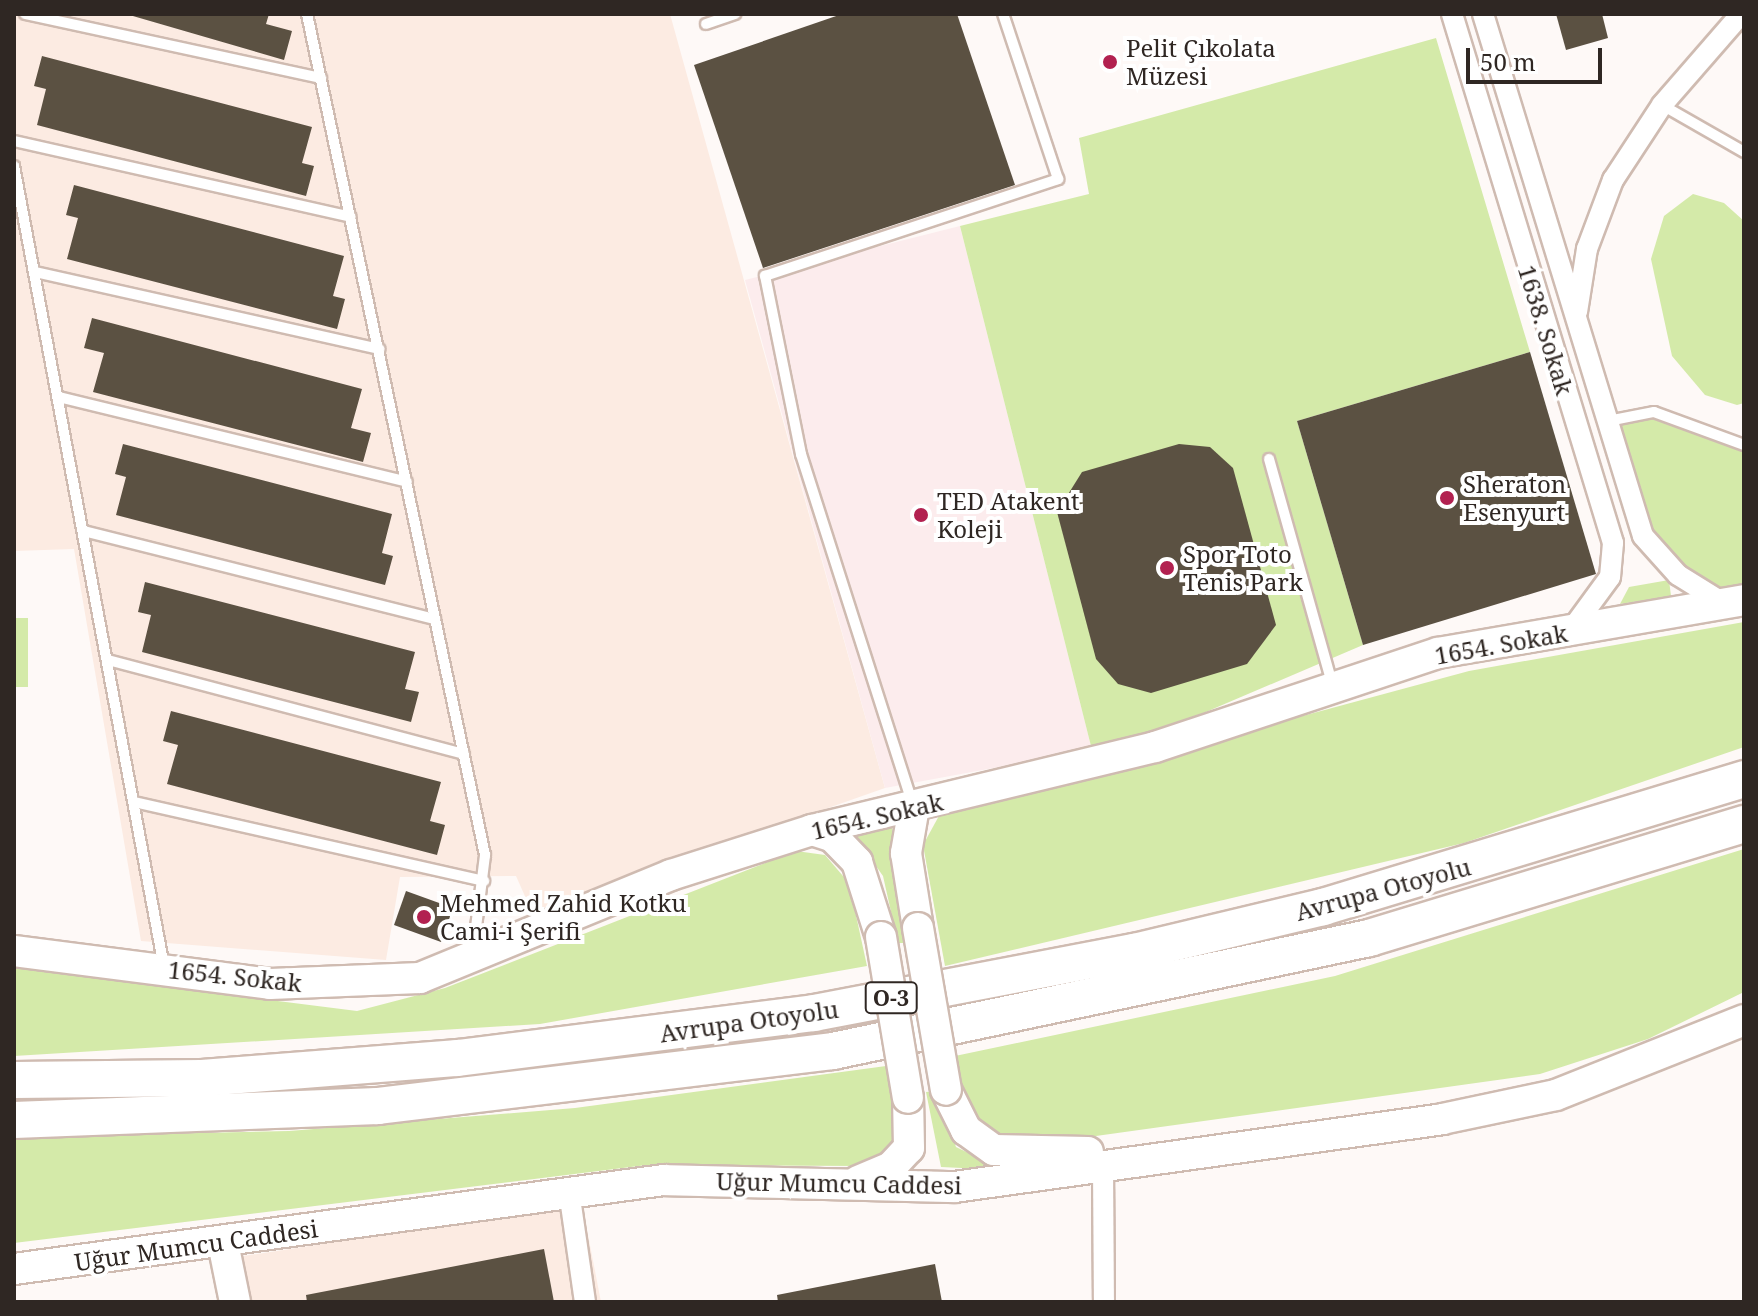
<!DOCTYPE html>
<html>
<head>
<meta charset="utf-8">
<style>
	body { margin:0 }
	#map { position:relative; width:1758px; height:1316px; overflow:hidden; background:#fef9f7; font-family:"Noto Serif",serif }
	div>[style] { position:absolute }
	.built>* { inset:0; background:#fcebe2 }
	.education>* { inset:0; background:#fceced }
	.green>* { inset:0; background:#d4eaa9 }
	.building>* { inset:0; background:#5b5142 }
	.roads { filter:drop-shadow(2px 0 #cfbbb1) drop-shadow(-2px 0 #cfbbb1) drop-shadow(0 2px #cfbbb1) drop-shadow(0 -2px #cfbbb1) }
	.service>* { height:10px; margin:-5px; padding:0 5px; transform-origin:5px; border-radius:5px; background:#fff }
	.minor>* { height:20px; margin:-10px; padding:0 10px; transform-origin:10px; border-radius:10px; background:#fff }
	.primary>* { height:30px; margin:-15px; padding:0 15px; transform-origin:15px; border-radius:15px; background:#fff }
	.motorway>* { height:36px; margin:-18px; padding:0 18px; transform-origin:18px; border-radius:18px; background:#fff }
	.bridges { filter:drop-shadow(2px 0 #cfbbb1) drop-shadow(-2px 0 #cfbbb1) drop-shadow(0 2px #cfbbb1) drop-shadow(0 -2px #cfbbb1) }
	.primary-bridge>* { height:30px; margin:-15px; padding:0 15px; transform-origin:15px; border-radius:15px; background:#fff }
	.dots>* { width:22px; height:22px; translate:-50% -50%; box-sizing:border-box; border:4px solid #fff; border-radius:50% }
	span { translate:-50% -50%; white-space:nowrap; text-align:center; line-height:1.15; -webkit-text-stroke:8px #fff; paint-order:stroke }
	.shield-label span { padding:2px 6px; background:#fff; border:2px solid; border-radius:6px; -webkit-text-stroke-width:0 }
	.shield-label { font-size:22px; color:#2f2723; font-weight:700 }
	.poi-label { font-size:24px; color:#2f2723 }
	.left { translate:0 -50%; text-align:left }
	.street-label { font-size:24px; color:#2f2723 }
	.frame { position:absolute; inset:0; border:16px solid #2f2723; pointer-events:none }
	.scale { position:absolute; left:1466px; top:48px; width:136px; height:36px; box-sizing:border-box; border:4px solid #2f2723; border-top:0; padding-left:10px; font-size:24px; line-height:28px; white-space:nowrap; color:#2f2723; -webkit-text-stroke:6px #fff; paint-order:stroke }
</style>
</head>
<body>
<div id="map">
	<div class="built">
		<div style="clip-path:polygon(14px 14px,670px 14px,885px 788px,532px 912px,516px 876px,400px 877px,386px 960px,141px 941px,74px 549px,14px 551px)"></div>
		<div style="clip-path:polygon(582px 1204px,601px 1302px,245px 1302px,237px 1257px)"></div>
	</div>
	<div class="education">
		<div style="clip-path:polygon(960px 226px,1092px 750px,885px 788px,745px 280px)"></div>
	</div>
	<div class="green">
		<div style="clip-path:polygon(1436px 38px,1530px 352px,1297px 421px,1363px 645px,1166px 729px,1092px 750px,960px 226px,1089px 194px,1079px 138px)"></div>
		<div style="clip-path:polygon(1693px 194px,1724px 203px,1744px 221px,1744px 403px,1737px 405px,1705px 395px,1672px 356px,1651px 259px,1664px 216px)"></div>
		<div style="clip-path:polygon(1645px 412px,1744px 445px,1744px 584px,1704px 593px,1656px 555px,1608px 421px)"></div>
		<div style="clip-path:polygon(1669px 580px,1671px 596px,1620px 604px,1629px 587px)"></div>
		<div style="clip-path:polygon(14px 618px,28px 618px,28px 687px,14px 687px)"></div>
		<div style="clip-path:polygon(1744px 622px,1744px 747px,1464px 843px,945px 966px,923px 845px,940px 814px,1469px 671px)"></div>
		<div style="clip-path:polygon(892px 823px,895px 861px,910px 943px,898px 943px,883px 876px,852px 832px)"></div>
		<div style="clip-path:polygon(1744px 849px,1744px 992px,1648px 1039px,1540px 1074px,1060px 1141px,1009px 1141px,978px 1129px,961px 1100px,955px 1056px,1335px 976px)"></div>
		<div style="clip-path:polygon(796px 851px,825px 855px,849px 883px,867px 966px,540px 1024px,14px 1056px,14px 968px,357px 1011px,445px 988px)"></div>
		<div style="clip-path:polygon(886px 1066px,902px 1117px,896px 1150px,858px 1166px,647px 1165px,14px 1243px,14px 1137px,289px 1131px,575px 1108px)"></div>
		<div style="clip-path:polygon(936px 1091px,956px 1147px,1004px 1170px,941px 1167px,926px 1092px)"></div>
	</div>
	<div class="building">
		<div style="clip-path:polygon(126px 14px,269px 14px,266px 24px,292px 31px,284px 60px)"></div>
		<div style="clip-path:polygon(842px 14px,957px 14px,1015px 185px,763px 268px,694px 65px)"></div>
		<div style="clip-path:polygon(1556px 14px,1602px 14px,1608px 38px,1566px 50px)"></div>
		<div style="clip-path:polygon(42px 56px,312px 127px,302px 163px,314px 166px,306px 196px,37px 125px,46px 89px,34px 86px)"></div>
		<div style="clip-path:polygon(74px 185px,344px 256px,333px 296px,345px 299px,337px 329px,67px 259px,78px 218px,66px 215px)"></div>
		<div style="clip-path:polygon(92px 318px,362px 389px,351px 428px,371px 433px,363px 462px,93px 392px,104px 353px,84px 348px)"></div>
		<div style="clip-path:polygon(1530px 352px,1596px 574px,1363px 645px,1297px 421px)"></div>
		<div style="clip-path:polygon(123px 444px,392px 514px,382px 553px,393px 556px,385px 585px,116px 515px,126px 477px,115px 474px)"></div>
		<div style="clip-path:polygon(1179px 444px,1210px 447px,1233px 468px,1276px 625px,1247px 664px,1151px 693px,1118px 684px,1096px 659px,1057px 512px,1082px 472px)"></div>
		<div style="clip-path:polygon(145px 582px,415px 652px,405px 689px,419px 692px,411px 722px,142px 652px,151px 615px,138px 612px)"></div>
		<div style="clip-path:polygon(171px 711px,441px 782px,430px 821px,445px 825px,437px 855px,167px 784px,178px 745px,163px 741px)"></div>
		<div style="clip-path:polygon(406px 891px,453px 908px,441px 942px,394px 925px)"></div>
		<div style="clip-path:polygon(544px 1249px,554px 1302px,307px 1302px,306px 1295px)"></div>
		<div style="clip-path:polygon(935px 1264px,942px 1302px,778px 1302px,777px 1295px)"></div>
	</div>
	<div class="roads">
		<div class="service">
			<div style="left:25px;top:14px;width:303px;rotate:12.2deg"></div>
			<div style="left:307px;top:14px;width:860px;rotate:78.05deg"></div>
			<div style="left:485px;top:855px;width:97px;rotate:97.1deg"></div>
			<div style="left:706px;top:24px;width:31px;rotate:-19deg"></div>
			<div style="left:1662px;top:105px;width:95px;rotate:29.8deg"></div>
			<div style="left:14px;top:141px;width:345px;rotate:12.7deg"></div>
			<div style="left:14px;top:166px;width:815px;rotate:79.39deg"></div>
			<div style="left:35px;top:272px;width:353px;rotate:12.6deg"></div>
			<div style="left:59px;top:397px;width:358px;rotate:13.7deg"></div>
			<div style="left:1608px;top:421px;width:47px;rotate:-11.1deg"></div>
			<div style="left:1654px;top:412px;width:96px;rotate:20.1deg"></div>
			<div style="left:1269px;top:459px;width:233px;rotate:74.3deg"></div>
			<div style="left:84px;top:531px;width:362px;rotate:14.1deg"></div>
			<div style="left:108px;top:660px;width:368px;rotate:14.8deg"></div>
			<div style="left:134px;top:802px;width:359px;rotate:12.7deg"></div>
			<div style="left:912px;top:802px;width:365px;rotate:-107.7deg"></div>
			<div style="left:801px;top:454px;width:182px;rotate:-101.4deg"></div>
			<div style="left:765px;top:276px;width:309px;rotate:-18.3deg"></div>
			<div style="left:1058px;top:179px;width:174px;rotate:-108.4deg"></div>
		</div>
		<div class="minor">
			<div style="left:1452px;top:14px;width:553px;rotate:73.07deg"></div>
			<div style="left:1613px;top:543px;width:34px;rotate:95deg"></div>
			<div style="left:1610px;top:577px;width:64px;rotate:126.2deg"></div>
			<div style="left:1483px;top:14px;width:546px;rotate:72.96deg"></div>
			<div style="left:1643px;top:536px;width:52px;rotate:48.1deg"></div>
			<div style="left:1678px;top:575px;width:55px;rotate:31.7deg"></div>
			<div style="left:1577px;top:312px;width:64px;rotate:-81deg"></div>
			<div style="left:1587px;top:249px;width:74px;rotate:-69.4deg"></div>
			<div style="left:1613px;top:180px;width:90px;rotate:-56.8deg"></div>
			<div style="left:1662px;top:105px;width:121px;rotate:-49deg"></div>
			<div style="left:1103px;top:1167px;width:135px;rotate:89.6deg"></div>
			<div style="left:569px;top:1191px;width:112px;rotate:81.8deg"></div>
		</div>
		<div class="primary">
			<div style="left:914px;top:807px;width:47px;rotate:99.9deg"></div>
			<div style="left:906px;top:853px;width:76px;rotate:80.9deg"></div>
			<div style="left:812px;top:830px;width:22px;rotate:18deg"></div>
			<div style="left:833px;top:837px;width:35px;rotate:46deg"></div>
			<div style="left:857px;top:862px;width:79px;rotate:72.3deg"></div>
			<div style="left:14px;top:951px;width:258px;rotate:7.3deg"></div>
			<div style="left:270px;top:984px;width:150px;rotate:-2.3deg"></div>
			<div style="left:420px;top:978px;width:271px;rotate:-22.3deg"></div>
			<div style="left:671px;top:875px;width:148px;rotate:-17.7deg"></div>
			<div style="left:812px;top:830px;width:353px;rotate:-13.6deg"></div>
			<div style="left:1155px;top:747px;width:298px;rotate:-18.4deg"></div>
			<div style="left:1438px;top:653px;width:311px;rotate:-9.8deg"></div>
			<div style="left:946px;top:1090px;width:45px;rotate:63.4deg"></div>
			<div style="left:966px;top:1130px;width:34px;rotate:36deg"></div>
			<div style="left:994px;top:1150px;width:94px;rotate:1.2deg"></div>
			<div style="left:858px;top:1181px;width:36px;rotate:-23deg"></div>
			<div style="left:891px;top:1167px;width:26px;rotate:-47deg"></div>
			<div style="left:909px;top:1148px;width:50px;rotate:-91.1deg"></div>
			<div style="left:223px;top:1243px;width:60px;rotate:78.5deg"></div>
			<div style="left:14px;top:1269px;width:656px;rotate:-7.8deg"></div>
			<div style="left:664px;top:1180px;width:290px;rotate:1.4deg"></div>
			<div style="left:954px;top:1187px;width:493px;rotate:-7.9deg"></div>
			<div style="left:1442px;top:1119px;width:116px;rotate:-11.9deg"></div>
			<div style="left:1556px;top:1095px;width:202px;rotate:-21.7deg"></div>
		</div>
		<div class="motorway">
			<div style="left:14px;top:1080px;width:188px;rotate:-0.6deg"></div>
			<div style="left:202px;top:1078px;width:257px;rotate:-4.5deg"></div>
			<div style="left:458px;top:1058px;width:359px;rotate:-7.2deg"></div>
			<div style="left:814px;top:1013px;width:326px;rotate:-10.8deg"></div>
			<div style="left:1134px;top:952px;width:194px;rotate:-13.4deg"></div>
			<div style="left:1323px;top:907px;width:440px;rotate:-16.9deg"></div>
			<div style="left:14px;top:1120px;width:364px;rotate:-2.2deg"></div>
			<div style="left:378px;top:1106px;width:458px;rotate:-6.9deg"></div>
			<div style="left:833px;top:1051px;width:548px;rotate:-11.9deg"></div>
			<div style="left:1369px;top:938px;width:392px;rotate:-16.9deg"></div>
		</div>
	</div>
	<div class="bridges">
		<div class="primary-bridge">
			<div style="left:918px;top:928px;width:164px;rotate:80.2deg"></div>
			<div style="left:881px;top:937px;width:163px;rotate:80.5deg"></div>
		</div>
	</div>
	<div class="dots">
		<div style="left:1110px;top:62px;background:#b22150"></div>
		<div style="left:1447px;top:498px;background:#b22150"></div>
		<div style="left:921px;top:515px;background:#b22150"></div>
		<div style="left:1167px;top:568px;background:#b22150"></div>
		<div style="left:424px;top:917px;background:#b22150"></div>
	</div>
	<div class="shield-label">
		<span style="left:891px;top:998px">O-3</span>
	</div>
	<div class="poi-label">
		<span class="left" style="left:1126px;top:62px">Pelit Çıkolata<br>Müzesi</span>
		<span class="left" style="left:1463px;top:498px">Sheraton<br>Esenyurt</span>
		<span class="left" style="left:937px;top:515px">TED Atakent<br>Koleji</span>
		<span class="left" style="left:1183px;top:568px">Spor Toto<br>Tenis Park</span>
		<span class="left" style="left:440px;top:917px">Mehmed Zahid Kotku<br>Cami-i Şerifi</span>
	</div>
	<div class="street-label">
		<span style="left:1546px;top:330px;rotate:73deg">1638. Sokak</span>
		<span style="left:1501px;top:644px;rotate:-10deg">1654. Sokak</span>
		<span style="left:877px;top:816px;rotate:-13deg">1654. Sokak</span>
		<span style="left:1383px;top:889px;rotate:-15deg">Avrupa Otoyolu</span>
		<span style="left:235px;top:976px;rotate:6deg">1654. Sokak</span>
		<span style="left:749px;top:1021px;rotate:-8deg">Avrupa Otoyolu</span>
		<span style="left:839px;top:1183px;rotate:1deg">Uğur Mumcu Caddesi</span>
		<span style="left:196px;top:1245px;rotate:-8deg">Uğur Mumcu Caddesi</span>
	</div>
	<div class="frame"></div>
	<div class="scale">50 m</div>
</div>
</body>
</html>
